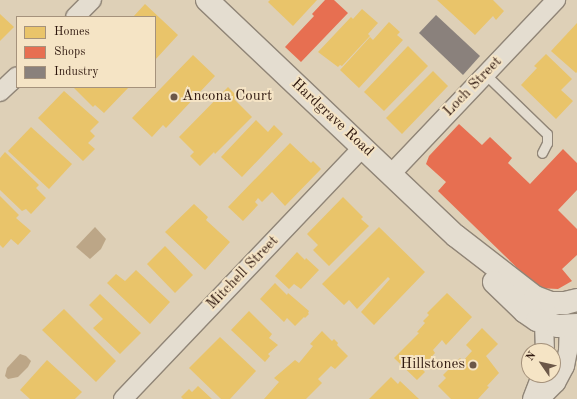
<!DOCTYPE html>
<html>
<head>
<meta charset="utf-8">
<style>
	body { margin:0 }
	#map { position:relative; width:577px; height:399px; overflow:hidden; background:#ded0b7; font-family:"Old Standard TT",serif }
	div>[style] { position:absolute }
	.water>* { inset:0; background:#bca687 }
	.homes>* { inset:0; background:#e9c46a }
	.shops>* { inset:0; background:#e76f51 }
	.industry>* { inset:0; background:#8a817c }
	.roads { filter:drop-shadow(1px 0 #908577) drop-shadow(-1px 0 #908577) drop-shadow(0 1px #908577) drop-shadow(0 -1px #908577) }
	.lane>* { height:9px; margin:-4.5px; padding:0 4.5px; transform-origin:4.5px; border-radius:4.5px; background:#e4ddd0 }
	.street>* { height:18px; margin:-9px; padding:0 9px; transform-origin:9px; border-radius:9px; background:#e4ddd0 }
	.secondary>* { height:22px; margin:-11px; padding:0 11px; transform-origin:11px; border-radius:11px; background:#e4ddd0 }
	.dots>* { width:11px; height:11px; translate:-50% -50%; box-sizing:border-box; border:2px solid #f5e4c5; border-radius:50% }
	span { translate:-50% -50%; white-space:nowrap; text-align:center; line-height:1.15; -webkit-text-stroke:4px #f5e4c5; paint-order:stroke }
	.street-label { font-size:15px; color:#2e170e }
	.poi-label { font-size:15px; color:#2e170e }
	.left { translate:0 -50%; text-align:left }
	.right { translate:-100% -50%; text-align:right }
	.legend { position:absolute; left:16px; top:16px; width:140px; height:72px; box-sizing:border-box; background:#f5e4c5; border:1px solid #a5927c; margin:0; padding:5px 7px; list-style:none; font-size:12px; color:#2e170e }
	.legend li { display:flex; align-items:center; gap:8px; height:20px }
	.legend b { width:20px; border:1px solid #a5927c }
	.north { position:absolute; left:521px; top:343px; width:40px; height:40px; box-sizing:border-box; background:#f5e4c5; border:1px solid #a5927c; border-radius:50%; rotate:304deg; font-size:11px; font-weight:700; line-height:16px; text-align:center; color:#2e170e }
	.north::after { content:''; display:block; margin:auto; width:14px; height:18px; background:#6c5849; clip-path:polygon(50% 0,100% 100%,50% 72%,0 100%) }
</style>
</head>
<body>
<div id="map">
	<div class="water">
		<div style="clip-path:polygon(95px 227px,106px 239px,101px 249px,90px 259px,76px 247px)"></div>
		<div style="clip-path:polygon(20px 354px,26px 356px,31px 361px,28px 367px,18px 377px,8px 379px,5px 376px,7px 368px)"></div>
	</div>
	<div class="homes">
		<div style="clip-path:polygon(270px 0,317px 0,293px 26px,268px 2px)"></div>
		<div style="clip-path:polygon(437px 0,493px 0,504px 11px,496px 20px,493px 16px,475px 35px)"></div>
		<div style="clip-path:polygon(145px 4px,178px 35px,155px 60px,155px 17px,133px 17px)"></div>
		<div style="clip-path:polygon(362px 9px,378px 23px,368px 34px,370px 36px,342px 66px,340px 65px,338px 67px,318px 52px,351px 17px,353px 19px)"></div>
		<div style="clip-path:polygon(0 14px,14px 27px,0 41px)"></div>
		<div style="clip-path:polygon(389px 22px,400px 32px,397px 35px,403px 40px,359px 88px,340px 70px,370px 37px,373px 40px)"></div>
		<div style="clip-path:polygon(577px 23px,577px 72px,576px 73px,551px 51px)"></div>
		<div style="clip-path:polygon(408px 46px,428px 66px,384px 111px,364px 92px)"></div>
		<div style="clip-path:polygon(546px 54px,572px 79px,561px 90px,573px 101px,556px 119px,521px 85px,537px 68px,534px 66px)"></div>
		<div style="clip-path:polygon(193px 55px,215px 76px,166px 128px,163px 125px,152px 137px,132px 118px)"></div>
		<div style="clip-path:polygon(433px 71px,448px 86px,402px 134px,386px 118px)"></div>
		<div style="clip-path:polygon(73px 87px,129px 87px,104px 113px,95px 105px,93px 107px)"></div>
		<div style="clip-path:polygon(228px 87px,237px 96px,234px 99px,252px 117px,215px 154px,214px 152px,200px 166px,190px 156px,194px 152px,179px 137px)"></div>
		<div style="clip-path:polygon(64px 91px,99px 122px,90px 131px,95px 136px,88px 143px,95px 149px,83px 161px,38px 118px)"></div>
		<div style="clip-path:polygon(256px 120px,268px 132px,274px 125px,283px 134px,242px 177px,221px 157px)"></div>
		<div style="clip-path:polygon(31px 127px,72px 164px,49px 189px,8px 151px)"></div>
		<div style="clip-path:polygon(290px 143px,311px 163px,313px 161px,321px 169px,285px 206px,272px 192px,262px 202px,258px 198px,255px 202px,258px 205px,243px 221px,228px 207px)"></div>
		<div style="clip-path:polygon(5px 152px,39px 185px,36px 188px,46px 198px,31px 214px,26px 209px,22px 211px,0 190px,0 158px)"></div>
		<div style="clip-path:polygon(0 196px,19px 215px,16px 218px,31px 231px,18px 245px,11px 239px,3px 248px,0 245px)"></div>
		<div style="clip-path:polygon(343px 197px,363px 217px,361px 219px,369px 226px,329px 266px,313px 250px,318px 245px,307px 234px)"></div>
		<div style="clip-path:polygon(194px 204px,208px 217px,206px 220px,230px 242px,205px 270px,165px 232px)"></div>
		<div style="clip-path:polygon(379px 227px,425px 272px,374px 325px,361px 312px,390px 279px,388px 277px,357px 309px,349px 300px,344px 305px,322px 284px)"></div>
		<div style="clip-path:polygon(165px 246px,193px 275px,175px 293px,147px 264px)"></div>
		<div style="clip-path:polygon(297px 252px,305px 260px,306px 258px,319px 270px,301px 289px,294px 284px,289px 289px,275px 276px)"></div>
		<div style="clip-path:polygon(136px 270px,170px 302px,150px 324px,107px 283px,116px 274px,125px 281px)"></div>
		<div style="clip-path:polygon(275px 283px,287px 295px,288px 293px,309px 311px,308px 313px,309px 314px,305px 318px,304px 317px,295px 326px,287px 318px,284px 322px,260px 299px)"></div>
		<div style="clip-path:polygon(447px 293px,472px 317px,446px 345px,442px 340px,433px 350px,435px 353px,421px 368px,425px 372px,417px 380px,394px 358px,419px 333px,417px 332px,425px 323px,423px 321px,429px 315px,427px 313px)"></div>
		<div style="clip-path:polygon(100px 294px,141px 333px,120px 354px,93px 328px,103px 319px,89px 305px)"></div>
		<div style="clip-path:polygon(64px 309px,116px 361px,96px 382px,42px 330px)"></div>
		<div style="clip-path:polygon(249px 311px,272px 334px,269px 338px,278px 345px,268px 354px,270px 356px,265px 362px,231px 330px)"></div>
		<div style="clip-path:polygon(482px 328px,498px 344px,486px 356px,499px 373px,487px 386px,489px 387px,478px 399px,451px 399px,438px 386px,446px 378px,443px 375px,460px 358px,463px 361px,472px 351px,466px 345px)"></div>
		<div style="clip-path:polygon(322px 331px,332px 341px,334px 339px,338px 343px,337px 345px,348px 356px,335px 369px,331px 366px,318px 379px,322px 383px,306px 399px,264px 399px,279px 382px,274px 378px,295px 360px,299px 363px,313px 346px,310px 344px)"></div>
		<div style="clip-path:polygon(220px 337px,256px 371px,230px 399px,221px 399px,189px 368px)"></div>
		<div style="clip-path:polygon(47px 360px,82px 392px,75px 399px,30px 399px,20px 390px)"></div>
		<div style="clip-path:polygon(391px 377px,398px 384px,400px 381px,419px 399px,369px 399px)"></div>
		<div style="clip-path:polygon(198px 386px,212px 399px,183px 399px,181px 397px,189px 389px,192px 392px)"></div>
	</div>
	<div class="shops">
		<div style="clip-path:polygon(325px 0,334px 0,348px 13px,301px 62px,285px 47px,314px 16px,312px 14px)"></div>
		<div style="clip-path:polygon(459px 124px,482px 145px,490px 137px,512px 158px,508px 163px,530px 184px,563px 149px,577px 163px,577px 190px,558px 210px,577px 229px,577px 255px,562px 269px,572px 281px,558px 289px,538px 288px,438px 191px,446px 182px,426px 164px,429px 156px)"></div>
	</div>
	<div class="industry">
		<div style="clip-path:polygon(436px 15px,480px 56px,463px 75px,419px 33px)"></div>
	</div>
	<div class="roads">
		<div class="lane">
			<div style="left:485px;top:74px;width:86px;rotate:44.1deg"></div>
			<div style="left:547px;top:134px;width:9px;rotate:90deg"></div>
			<div style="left:547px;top:143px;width:11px;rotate:117deg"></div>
		</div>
		<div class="street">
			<div style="left:75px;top:17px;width:24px;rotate:-45deg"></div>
			<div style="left:0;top:92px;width:23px;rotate:-43deg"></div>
			<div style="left:391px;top:174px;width:240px;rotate:-46.5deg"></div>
			<div style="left:544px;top:323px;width:28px;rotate:88deg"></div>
			<div style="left:123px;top:399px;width:348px;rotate:-46.4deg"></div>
			<div style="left:532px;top:399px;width:26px;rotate:-69deg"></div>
			<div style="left:540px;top:399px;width:23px;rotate:-45deg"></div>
			<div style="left:556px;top:383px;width:19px;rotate:-62deg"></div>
			<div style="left:565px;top:366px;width:15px;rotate:-79deg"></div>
			<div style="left:568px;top:351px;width:25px;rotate:-88deg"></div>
		</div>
		<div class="secondary">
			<div style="left:207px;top:0;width:343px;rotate:43.5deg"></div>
			<div style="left:456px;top:236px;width:100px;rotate:37.7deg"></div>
			<div style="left:535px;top:297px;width:17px;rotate:21deg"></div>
			<div style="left:551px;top:303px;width:14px"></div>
			<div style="left:565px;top:303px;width:12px;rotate:-14deg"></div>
			<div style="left:494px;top:282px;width:43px;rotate:44.1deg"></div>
			<div style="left:525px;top:312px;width:14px;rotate:34deg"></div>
			<div style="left:537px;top:320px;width:22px;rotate:16deg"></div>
			<div style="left:558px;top:326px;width:19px;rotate:-3deg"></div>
		</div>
	</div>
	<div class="dots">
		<div style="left:174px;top:97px;background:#6c5849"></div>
		<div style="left:473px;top:365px;background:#6c5849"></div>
	</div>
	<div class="street-label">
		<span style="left:473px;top:87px;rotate:-46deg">Loch Street</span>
		<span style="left:332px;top:118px;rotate:43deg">Hardgrave Road</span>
		<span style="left:243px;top:273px;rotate:-46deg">Mitchell Street</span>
	</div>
	<div class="poi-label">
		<span class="left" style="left:182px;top:97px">Ancona Court</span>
		<span class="right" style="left:465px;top:365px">Hillstones</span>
	</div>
	<ul class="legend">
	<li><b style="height:11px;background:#e9c46a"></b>Homes</li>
	<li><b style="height:11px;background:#e76f51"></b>Shops</li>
	<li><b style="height:11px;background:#8a817c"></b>Industry</li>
	</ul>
	<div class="north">N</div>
</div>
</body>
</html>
